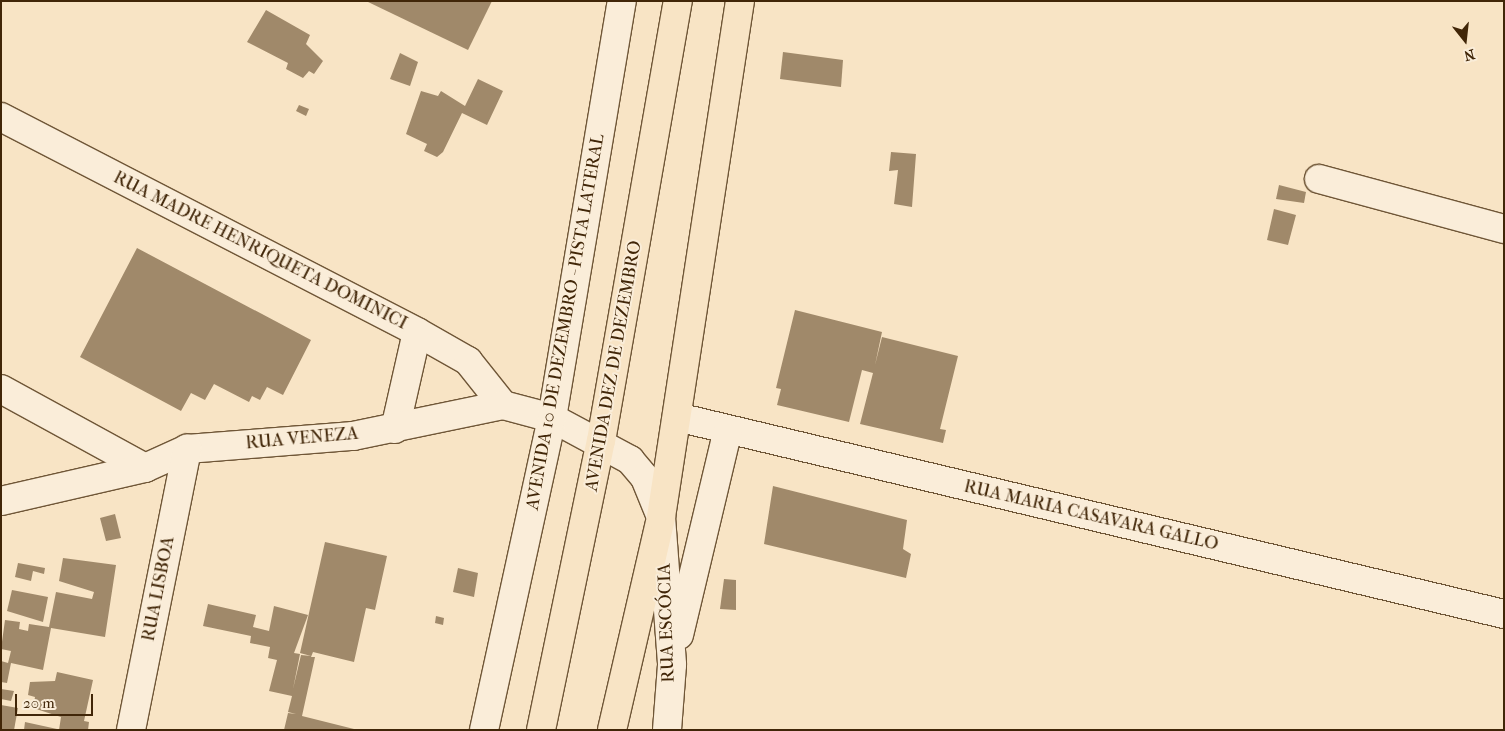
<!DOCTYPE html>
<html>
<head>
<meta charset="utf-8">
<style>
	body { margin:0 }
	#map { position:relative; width:1505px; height:731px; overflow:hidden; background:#f8e4c5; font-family:"IM FELL French Canon",serif }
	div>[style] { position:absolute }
	.building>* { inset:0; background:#a0896a }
	.roads { filter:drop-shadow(1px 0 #6f5637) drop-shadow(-1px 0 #6f5637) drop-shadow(0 1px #6f5637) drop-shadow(0 -1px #6f5637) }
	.minor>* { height:28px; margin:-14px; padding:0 14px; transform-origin:14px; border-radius:14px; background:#faedd9 }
	.highway>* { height:28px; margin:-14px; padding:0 14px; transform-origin:14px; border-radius:14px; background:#f8e4c5 }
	span { translate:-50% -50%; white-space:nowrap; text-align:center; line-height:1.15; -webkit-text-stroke:4px #faedd9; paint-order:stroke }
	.street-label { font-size:18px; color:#412608 }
	.frame { position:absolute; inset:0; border:2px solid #412608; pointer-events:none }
	.north { position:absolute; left:1440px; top:15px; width:50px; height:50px; -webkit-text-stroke:4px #faedd9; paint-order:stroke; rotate:164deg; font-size:14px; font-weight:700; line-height:20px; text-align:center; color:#412608 }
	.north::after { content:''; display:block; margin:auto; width:18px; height:22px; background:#412608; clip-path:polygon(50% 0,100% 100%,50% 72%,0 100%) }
	.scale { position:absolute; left:15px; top:694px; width:78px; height:22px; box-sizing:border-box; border:2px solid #412608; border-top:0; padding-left:6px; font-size:15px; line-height:18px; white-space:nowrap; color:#412608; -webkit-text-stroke:4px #faedd9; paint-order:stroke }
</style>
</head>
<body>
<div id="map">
	<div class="building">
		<div style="clip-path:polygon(366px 1px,492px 1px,468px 50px)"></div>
		<div style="clip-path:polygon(266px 10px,310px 35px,306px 44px,323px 61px,314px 74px,309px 71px,303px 78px,286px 69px,288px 63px,247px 42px)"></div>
		<div style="clip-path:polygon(783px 52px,843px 60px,841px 87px,780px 79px)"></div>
		<div style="clip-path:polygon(400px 53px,418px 62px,410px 86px,390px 79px)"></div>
		<div style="clip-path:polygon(478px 79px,503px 91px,487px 125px,462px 113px,443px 152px,437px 157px,424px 151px,427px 144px,406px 134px,421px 91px,438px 96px,441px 91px,465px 106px)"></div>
		<div style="clip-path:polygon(299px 105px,309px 109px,306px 116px,296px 111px)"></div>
		<div style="clip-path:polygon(891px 152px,916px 154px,912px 207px,894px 204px,898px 170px,889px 171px)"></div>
		<div style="clip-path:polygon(1279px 185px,1306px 192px,1304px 203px,1276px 199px)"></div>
		<div style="clip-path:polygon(1274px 209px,1296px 215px,1288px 245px,1267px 240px)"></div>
		<div style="clip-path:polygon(137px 248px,311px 340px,283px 395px,267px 387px,260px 400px,252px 396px,249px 402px,214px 384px,205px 400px,191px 393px,181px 411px,80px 357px)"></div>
		<div style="clip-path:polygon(795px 310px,882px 332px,875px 365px,882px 337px,958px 356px,940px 429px,946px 430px,943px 443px,860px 424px,873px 373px,862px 370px,849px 422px,777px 405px,781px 389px,776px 388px)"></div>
		<div style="clip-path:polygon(773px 486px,907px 520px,903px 549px,911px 554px,906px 578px,764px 544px)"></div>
		<div style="clip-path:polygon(115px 514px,121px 538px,106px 541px,100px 518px)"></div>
		<div style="clip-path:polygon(325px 542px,387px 556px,375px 610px,366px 608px,354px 662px,313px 652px,311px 657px,315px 657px,302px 716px,358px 730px,284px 730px,288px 713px,296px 714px,288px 712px,292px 696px,269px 691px,277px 660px,268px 658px,270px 647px,250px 643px,251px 636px,203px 626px,208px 604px,256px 615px,253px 627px,269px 631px,274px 606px,308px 615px,294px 653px,300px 654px,293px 689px,301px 655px,311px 656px,300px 653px)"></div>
		<div style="clip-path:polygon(63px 558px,116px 565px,105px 637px,51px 628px,43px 670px,11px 663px,7px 683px,1px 682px,1px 661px,8px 663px,11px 651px,1px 649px,5px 620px,20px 622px,19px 629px,28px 631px,29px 624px,49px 627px,56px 592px,92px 599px,94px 592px,59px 581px)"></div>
		<div style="clip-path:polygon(18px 563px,45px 568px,44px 574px,33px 571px,31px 581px,15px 577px)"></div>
		<div style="clip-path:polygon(458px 568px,478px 573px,474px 597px,453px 592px)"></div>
		<div style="clip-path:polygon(724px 579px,736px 580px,736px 610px,720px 609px)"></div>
		<div style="clip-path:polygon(12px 590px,48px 597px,43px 622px,7px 611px)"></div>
		<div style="clip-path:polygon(436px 616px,444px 618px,443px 625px,435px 623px)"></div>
		<div style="clip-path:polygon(57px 672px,93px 680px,84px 721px,89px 722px,88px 730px,59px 730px,61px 717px,33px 708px,35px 697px,28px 695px,30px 682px,55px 681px)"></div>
		<div style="clip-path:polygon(1px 689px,14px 691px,11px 701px,1px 699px)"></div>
		<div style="clip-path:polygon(1px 705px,18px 708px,14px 730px,1px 730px)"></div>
		<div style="clip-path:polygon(25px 722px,57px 729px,57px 730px,24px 730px)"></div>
	</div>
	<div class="roads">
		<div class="minor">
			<div style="left:1px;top:117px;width:468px;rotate:27.3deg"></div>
			<div style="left:417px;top:332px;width:59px;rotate:29.6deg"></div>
			<div style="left:468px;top:361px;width:56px;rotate:51.5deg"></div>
			<div style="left:1319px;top:179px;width:192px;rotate:15.1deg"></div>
			<div style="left:1px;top:389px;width:164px;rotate:28.7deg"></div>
			<div style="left:677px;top:417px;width:850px;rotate:13.4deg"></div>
			<div style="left:395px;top:429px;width:99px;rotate:-77.2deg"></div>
			<div style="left:1px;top:501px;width:148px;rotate:-12.9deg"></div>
			<div style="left:145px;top:468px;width:46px;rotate:-24.3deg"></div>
			<div style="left:187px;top:449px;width:167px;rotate:-4.5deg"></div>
			<div style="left:353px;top:436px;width:153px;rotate:-11.7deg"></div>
			<div style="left:503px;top:405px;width:51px;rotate:14.9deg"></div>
			<div style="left:552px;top:418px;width:89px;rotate:28.3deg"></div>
			<div style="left:630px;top:460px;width:23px;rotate:50deg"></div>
			<div style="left:645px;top:478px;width:42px;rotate:67.7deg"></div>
			<div style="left:661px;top:517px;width:148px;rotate:85.7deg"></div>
			<div style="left:672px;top:665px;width:65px;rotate:94.4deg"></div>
			<div style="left:679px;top:635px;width:211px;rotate:-76.6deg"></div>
			<div style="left:131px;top:730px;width:287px;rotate:-78.7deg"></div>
			<div style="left:484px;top:730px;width:319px;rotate:-77.7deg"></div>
			<div style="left:552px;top:418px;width:423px;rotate:-80.5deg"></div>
		</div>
		<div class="highway">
			<div style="left:541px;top:730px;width:295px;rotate:-78.3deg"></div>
			<div style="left:601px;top:441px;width:447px;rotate:-80.1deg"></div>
			<div style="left:612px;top:730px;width:219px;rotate:-77deg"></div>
			<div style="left:661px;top:517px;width:522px;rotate:-81.3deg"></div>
		</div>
	</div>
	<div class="street-label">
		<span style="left:260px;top:251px;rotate:27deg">RUA MADRE HENRIQUETA DOMINICI</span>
		<span style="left:566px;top:322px;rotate:-80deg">AVENIDA 10 DE DEZEMBRO - PISTA LATERAL</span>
		<span style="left:614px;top:366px;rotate:-80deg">AVENIDA DEZ DE DEZEMBRO</span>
		<span style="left:302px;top:439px;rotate:-5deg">RUA VENEZA</span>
		<span style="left:1091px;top:516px;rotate:13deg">RUA MARIA CASAVARA GALLO</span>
		<span style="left:159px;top:589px;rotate:-79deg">RUA LISBOA</span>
		<span style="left:667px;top:623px;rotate:-92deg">RUA ESCÓCIA</span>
	</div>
	<div class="frame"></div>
	<div class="north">N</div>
	<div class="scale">20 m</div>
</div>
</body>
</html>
